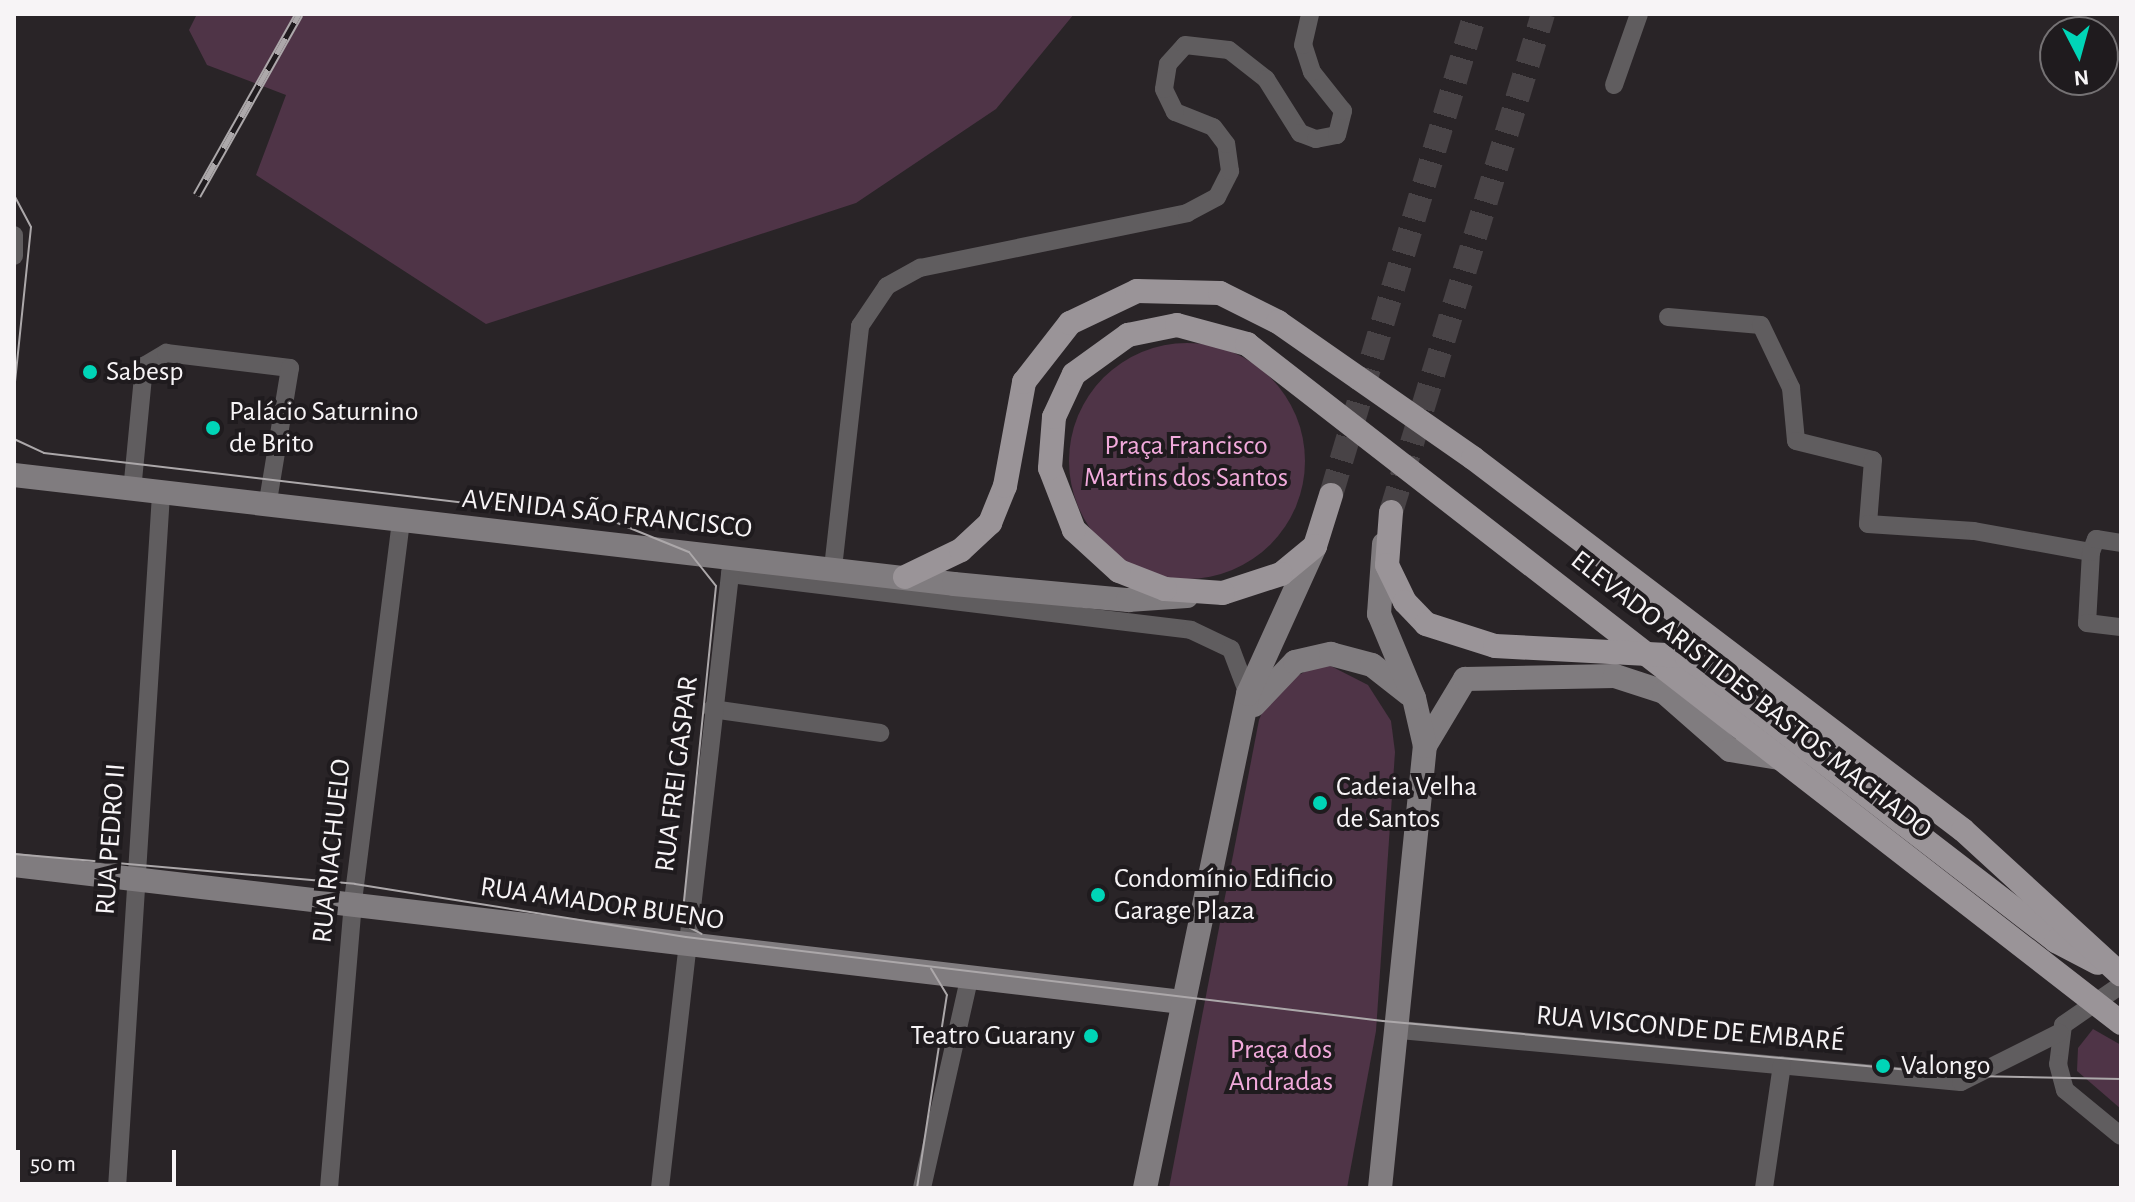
<!DOCTYPE html>
<html>
<head>
<meta charset="utf-8">
<style>
	body { margin:0 }
	#map { position:relative; width:2135px; height:1202px; overflow:hidden; background:#292427; font-family:"Alegreya Sans",sans-serif }
	div>[style] { position:absolute }
	.green>* { inset:0; background:#4f3447 }
	.round { border-radius:50% }
	.primary-tunnel>* { height:24px; margin-top:-12px; transform-origin:0; background:repeating-linear-gradient(90deg,#484346 0 24px,transparent 0 36px) }
	.street>* { height:18px; margin:-9px; padding:0 9px; transform-origin:9px; border-radius:9px; background:#605d5f }
	.secondary>* { height:24px; margin:-12px; padding:0 12px; transform-origin:12px; border-radius:12px; background:#807c7f }
	.primary>* { height:24px; margin:-12px; padding:0 12px; transform-origin:12px; border-radius:12px; background:#9a9498 }
	.tram>* { height:2px; margin:-1px; padding:0 1px; transform-origin:1px; border-radius:1px; background:#aca8aa }
	.rail>* { height:9px; margin-top:-4.5px; transform-origin:0; background:repeating-linear-gradient(90deg,#1f1b1e 0 18px,#aca8aa 0 36px); box-sizing:border-box; border-block:2px solid #aca8aa }
	.dots>* { width:22px; height:22px; translate:-50% -50%; box-sizing:border-box; border:4px solid #1f1b1e; border-radius:50% }
	span { translate:-50% -50%; white-space:nowrap; text-align:center; line-height:1.15; -webkit-text-stroke:8px #1f1b1e; paint-order:stroke }
	.poi-label { font-size:28px; color:#f7f4f6 }
	.left { translate:0 -50%; text-align:left }
	.right { translate:-100% -50%; text-align:right }
	.park-label { font-size:28px; color:#f2aadc }
	.street-label { font-size:28px; color:#f7f4f6 }
	.frame { position:absolute; inset:0; border:16px solid #f7f4f6; pointer-events:none }
	.north { position:absolute; left:2039px; top:16px; width:80px; height:80px; box-sizing:border-box; background:#1f1b1e; border:2px solid #757274; border-radius:50%; rotate:174deg; font-size:22px; font-weight:700; line-height:32px; text-align:center; color:#f7f4f6 }
	.north::after { content:''; display:block; margin:auto; width:28px; height:36px; background:#00d5b7; clip-path:polygon(50% 0,100% 100%,50% 72%,0 100%) }
	.scale { position:absolute; left:16px; top:1150px; width:160px; height:36px; box-sizing:border-box; border:4px solid #f7f4f6; border-top:0; padding-left:10px; font-size:24px; line-height:28px; white-space:nowrap; color:#f7f4f6; -webkit-text-stroke:6px #1f1b1e; paint-order:stroke }
</style>
</head>
<body>
<div id="map">
	<div class="green">
		<div style="clip-path:polygon(197px 14px,1074px 14px,996px 109px,856px 203px,486px 324px,256px 175px,286px 95px,207px 65px,189px 30px)"></div>
		<div class="round" style="left:1069px;top:343px;width:236px;height:236px"></div>
		<div style="clip-path:polygon(1323px 662px,1368px 685px,1391px 721px,1395px 752px,1376px 1031px,1347px 1188px,1169px 1188px,1259px 720px,1271px 690px)"></div>
		<div style="clip-path:polygon(2093px 1029px,2121px 1045px,2121px 1109px,2077px 1071px,2078px 1048px)"></div>
	</div>
	<div class="primary-tunnel">
		<div style="left:1331px;top:495px;width:502px;rotate:-73.33deg"></div>
		<div style="left:1391px;top:512px;width:521px;rotate:-73.03deg"></div>
	</div>
	<div class="street">
		<div style="left:1614px;top:85px;width:75px;rotate:-70.6deg"></div>
		<div style="left:14px;top:235px;width:21px;rotate:90deg"></div>
		<div style="left:1668px;top:317px;width:93px;rotate:4.9deg"></div>
		<div style="left:1761px;top:325px;width:70px;rotate:64.5deg"></div>
		<div style="left:1791px;top:388px;width:53px;rotate:84.6deg"></div>
		<div style="left:1796px;top:441px;width:79px;rotate:13.9deg"></div>
		<div style="left:1873px;top:460px;width:64px;rotate:94.5deg"></div>
		<div style="left:1868px;top:524px;width:106px;rotate:3.8deg"></div>
		<div style="left:1974px;top:531px;width:119px;rotate:10.2deg"></div>
		<div style="left:2091px;top:552px;width:71px;rotate:93.2deg"></div>
		<div style="left:2087px;top:623px;width:34px;rotate:7deg"></div>
		<div style="left:132px;top:491px;width:126px;rotate:-84.5deg"></div>
		<div style="left:144px;top:366px;width:26px;rotate:-31deg"></div>
		<div style="left:166px;top:353px;width:125px;rotate:6.9deg"></div>
		<div style="left:290px;top:368px;width:141px;rotate:99.4deg"></div>
		<div style="left:2091px;top:552px;width:14px;rotate:-69deg"></div>
		<div style="left:2096px;top:539px;width:25px;rotate:9deg"></div>
		<div style="left:833px;top:568px;width:244px;rotate:-83.6deg"></div>
		<div style="left:860px;top:326px;width:48px;rotate:-56deg"></div>
		<div style="left:887px;top:286px;width:38px;rotate:-29deg"></div>
		<div style="left:920px;top:268px;width:273px;rotate:-11.6deg"></div>
		<div style="left:1187px;top:213px;width:34px;rotate:-28deg"></div>
		<div style="left:1217px;top:197px;width:29px;rotate:-63deg"></div>
		<div style="left:1230px;top:171px;width:27px;rotate:-98deg"></div>
		<div style="left:1226px;top:144px;width:21px;rotate:-127deg"></div>
		<div style="left:1213px;top:127px;width:41px;rotate:-158.5deg"></div>
		<div style="left:1175px;top:112px;width:25px;rotate:-116deg"></div>
		<div style="left:1164px;top:89px;width:25px;rotate:-81deg"></div>
		<div style="left:1168px;top:64px;width:25px;rotate:-48deg"></div>
		<div style="left:1185px;top:45px;width:44px;rotate:6.5deg"></div>
		<div style="left:1229px;top:50px;width:47px;rotate:38.1deg"></div>
		<div style="left:1266px;top:79px;width:64px;rotate:57.8deg"></div>
		<div style="left:1300px;top:133px;width:17px;rotate:21deg"></div>
		<div style="left:1316px;top:139px;width:21px;rotate:-11deg"></div>
		<div style="left:1337px;top:135px;width:25px;rotate:-76deg"></div>
		<div style="left:1343px;top:111px;width:50px;rotate:-128.5deg"></div>
		<div style="left:1312px;top:72px;width:28px;rotate:-108deg"></div>
		<div style="left:1303px;top:45px;width:32px;rotate:-77deg"></div>
		<div style="left:730px;top:574px;width:464px;rotate:6.9deg"></div>
		<div style="left:1191px;top:630px;width:44px;rotate:25.4deg"></div>
		<div style="left:1231px;top:649px;width:48px;rotate:69.3deg"></div>
		<div style="left:712px;top:709px;width:170px;rotate:8.1deg"></div>
		<div style="left:2121px;top:985px;width:70px;rotate:145.4deg"></div>
		<div style="left:2063px;top:1025px;width:39px;rotate:97deg"></div>
		<div style="left:2058px;top:1064px;width:27px;rotate:75deg"></div>
		<div style="left:2065px;top:1090px;width:72px;rotate:39.4deg"></div>
		<div style="left:1400px;top:1030px;width:563px;rotate:5.3deg"></div>
		<div style="left:1961px;top:1082px;width:110px;rotate:-26.6deg"></div>
		<div style="left:117px;top:1188px;width:695px;rotate:-86.37deg"></div>
		<div style="left:329px;top:1188px;width:288px;rotate:-85.2deg"></div>
		<div style="left:353px;top:901px;width:382px;rotate:-82.8deg"></div>
		<div style="left:660px;top:1188px;width:635px;rotate:-83.49deg"></div>
		<div style="left:922px;top:1188px;width:214px;rotate:-77.3deg"></div>
		<div style="left:1764px;top:1188px;width:124px;rotate:-81.7deg"></div>
	</div>
	<div class="secondary">
		<div style="left:14px;top:475px;width:946px;rotate:6.61deg"></div>
		<div style="left:954px;top:584px;width:175px;rotate:5.3deg"></div>
		<div style="left:1128px;top:600px;width:59px;rotate:-3.9deg"></div>
		<div style="left:1254px;top:705px;width:59px;rotate:-46.4deg"></div>
		<div style="left:1295px;top:662px;width:37px;rotate:-13deg"></div>
		<div style="left:1331px;top:654px;width:42px;rotate:15deg"></div>
		<div style="left:1372px;top:665px;width:47px;rotate:38.1deg"></div>
		<div style="left:1426px;top:744px;width:76px;rotate:-59deg"></div>
		<div style="left:1465px;top:679px;width:150px;rotate:-1.1deg"></div>
		<div style="left:1615px;top:676px;width:52px;rotate:18.1deg"></div>
		<div style="left:1664px;top:692px;width:88px;rotate:41.3deg"></div>
		<div style="left:1730px;top:750px;width:63px;rotate:9.2deg"></div>
		<div style="left:14px;top:865px;width:1176px;rotate:6.69deg"></div>
		<div style="left:1145px;top:1188px;width:505px;rotate:-78.22deg"></div>
		<div style="left:1248px;top:694px;width:162px;rotate:-65.6deg"></div>
		<div style="left:1380px;top:1188px;width:444px;rotate:-84.2deg"></div>
		<div style="left:1425px;top:746px;width:49px;rotate:-102.9deg"></div>
		<div style="left:1414px;top:698px;width:91px;rotate:-112.6deg"></div>
		<div style="left:1379px;top:614px;width:70px;rotate:-85.9deg"></div>
	</div>
	<div class="primary">
		<div style="left:1331px;top:495px;width:53px;rotate:107.4deg"></div>
		<div style="left:1315px;top:546px;width:44px;rotate:140.5deg"></div>
		<div style="left:1281px;top:574px;width:61px;rotate:161.9deg"></div>
		<div style="left:1223px;top:593px;width:58px;rotate:-176.1deg"></div>
		<div style="left:1165px;top:589px;width:49px;rotate:-158.6deg"></div>
		<div style="left:1119px;top:571px;width:61px;rotate:-137.7deg"></div>
		<div style="left:1074px;top:530px;width:66px;rotate:-111.2deg"></div>
		<div style="left:1050px;top:468px;width:51px;rotate:-85.5deg"></div>
		<div style="left:1054px;top:417px;width:47px;rotate:-65.1deg"></div>
		<div style="left:1074px;top:374px;width:67px;rotate:-35.8deg"></div>
		<div style="left:1128px;top:335px;width:50px;rotate:-11.5deg"></div>
		<div style="left:1177px;top:325px;width:73px;rotate:15.2deg"></div>
		<div style="left:1247px;top:344px;width:1107px;rotate:37.84deg"></div>
		<div style="left:1391px;top:512px;width:53px;rotate:94.3deg"></div>
		<div style="left:1387px;top:565px;width:41px;rotate:64.1deg"></div>
		<div style="left:1405px;top:602px;width:30px;rotate:46deg"></div>
		<div style="left:1426px;top:624px;width:72px;rotate:17.7deg"></div>
		<div style="left:1495px;top:646px;width:191px;rotate:3deg"></div>
		<div style="left:1686px;top:656px;width:467px;rotate:37.6deg"></div>
		<div style="left:2056px;top:941px;width:47px;rotate:27.6deg"></div>
		<div style="left:905px;top:577px;width:62px;rotate:-25.7deg"></div>
		<div style="left:961px;top:550px;width:40px;rotate:-43deg"></div>
		<div style="left:990px;top:523px;width:40px;rotate:-68deg"></div>
		<div style="left:1005px;top:486px;width:106px;rotate:-79.6deg"></div>
		<div style="left:1024px;top:382px;width:75px;rotate:-52.1deg"></div>
		<div style="left:1070px;top:323px;width:74px;rotate:-25.5deg"></div>
		<div style="left:1137px;top:291px;width:83px;rotate:1.4deg"></div>
		<div style="left:1220px;top:293px;width:65px;rotate:26.6deg"></div>
		<div style="left:1278px;top:322px;width:238px;rotate:34.9deg"></div>
		<div style="left:1473px;top:458px;width:615px;rotate:37.21deg"></div>
		<div style="left:1963px;top:830px;width:214px;rotate:42.5deg"></div>
	</div>
	<div class="tram">
		<div style="left:14px;top:195px;width:36px;rotate:62deg"></div>
		<div style="left:31px;top:227px;width:166px;rotate:95.9deg"></div>
		<div style="left:14px;top:439px;width:33px;rotate:25deg"></div>
		<div style="left:44px;top:453px;width:570px;rotate:6.75deg"></div>
		<div style="left:610px;top:520px;width:85px;rotate:22.1deg"></div>
		<div style="left:689px;top:552px;width:43px;rotate:51.5deg"></div>
		<div style="left:716px;top:586px;width:326px;rotate:95.8deg"></div>
		<div style="left:683px;top:910px;width:14px;rotate:90deg"></div>
		<div style="left:683px;top:924px;width:21px;rotate:28deg"></div>
		<div style="left:14px;top:854px;width:342px;rotate:5deg"></div>
		<div style="left:355px;top:884px;width:335px;rotate:9.1deg"></div>
		<div style="left:686px;top:937px;width:702px;rotate:6.87deg"></div>
		<div style="left:1383px;top:1021px;width:593px;rotate:5.33deg"></div>
		<div style="left:1973px;top:1076px;width:148px;rotate:1.2deg"></div>
		<div style="left:917px;top:1188px;width:195px;rotate:-81.2deg"></div>
		<div style="left:947px;top:995px;width:31px;rotate:-121deg"></div>
	</div>
	<div class="rail">
		<div style="left:197px;top:195px;width:208px;rotate:-60.6deg"></div>
	</div>
	<div class="dots">
		<div style="left:90px;top:372px;background:#00d5b7"></div>
		<div style="left:213px;top:428px;background:#00d5b7"></div>
		<div style="left:1320px;top:803px;background:#00d5b7"></div>
		<div style="left:1098px;top:895px;background:#00d5b7"></div>
		<div style="left:1091px;top:1036px;background:#00d5b7"></div>
		<div style="left:1883px;top:1066px;background:#00d5b7"></div>
	</div>
	<div class="poi-label">
		<span class="left" style="left:106px;top:372px">Sabesp</span>
		<span class="left" style="left:229px;top:428px">Palácio Saturnino<br>de Brito</span>
		<span class="left" style="left:1336px;top:803px">Cadeia Velha<br>de Santos</span>
		<span class="left" style="left:1114px;top:895px">Condomínio Edificio<br>Garage Plaza</span>
		<span class="right" style="left:1075px;top:1036px">Teatro Guarany</span>
		<span class="left" style="left:1901px;top:1066px">Valongo</span>
	</div>
	<div class="park-label">
		<span style="left:1186px;top:462px">Praça Francisco<br>Martins dos Santos</span>
		<span style="left:1281px;top:1066px">Praça dos<br>Andradas</span>
	</div>
	<div class="street-label">
		<span style="left:607px;top:514px;rotate:6deg">AVENIDA SÃO FRANCISCO</span>
		<span style="left:1751px;top:695px;rotate:38deg">ELEVADO ARISTIDES BASTOS MACHADO</span>
		<span style="left:677px;top:774px;rotate:-83deg">RUA FREI GASPAR</span>
		<span style="left:111px;top:839px;rotate:-86deg">RUA PEDRO II</span>
		<span style="left:332px;top:851px;rotate:-84deg">RUA RIACHUELO</span>
		<span style="left:602px;top:904px;rotate:8deg">RUA AMADOR BUENO</span>
		<span style="left:1690px;top:1029px;rotate:5deg">RUA VISCONDE DE EMBARÉ</span>
	</div>
	<div class="frame"></div>
	<div class="north">N</div>
	<div class="scale">50 m</div>
</div>
</body>
</html>
